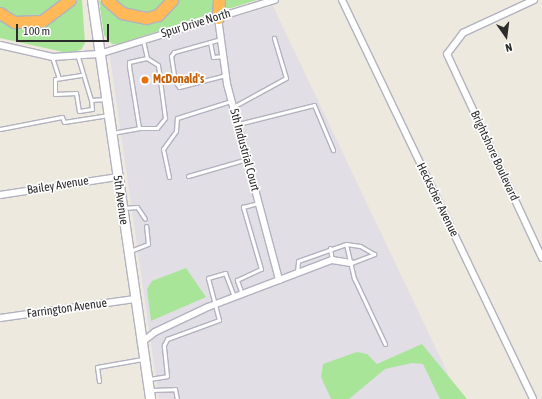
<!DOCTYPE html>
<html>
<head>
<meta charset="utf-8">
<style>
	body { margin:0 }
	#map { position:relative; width:542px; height:399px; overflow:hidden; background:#eee9de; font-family:"Asap Condensed",sans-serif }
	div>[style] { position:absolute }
	.industrial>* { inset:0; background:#e2dee6 }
	.green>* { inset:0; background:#a8e599 }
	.roads { filter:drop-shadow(1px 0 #b2b2c0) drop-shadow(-1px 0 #b2b2c0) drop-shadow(0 1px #b2b2c0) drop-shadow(0 -1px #b2b2c0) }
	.service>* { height:3px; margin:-1.5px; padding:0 1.5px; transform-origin:1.5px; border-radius:1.5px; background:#fff }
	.minor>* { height:6px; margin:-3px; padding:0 3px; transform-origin:3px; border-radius:3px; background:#fff }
	.secondary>* { height:9px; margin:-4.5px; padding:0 4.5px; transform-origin:4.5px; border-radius:4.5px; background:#fff }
	.motorway>* { height:11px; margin:-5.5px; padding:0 5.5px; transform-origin:5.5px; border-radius:5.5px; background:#ffb958 }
	.dots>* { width:11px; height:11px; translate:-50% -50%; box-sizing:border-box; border:2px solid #fff; border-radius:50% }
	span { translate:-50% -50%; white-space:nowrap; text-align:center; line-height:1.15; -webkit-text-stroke:3.5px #fff; paint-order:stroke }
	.street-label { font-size:12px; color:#2c2c2c }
	.food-label { font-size:12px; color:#c56008; font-weight:700 }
	.left { translate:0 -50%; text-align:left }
	.north { position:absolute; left:486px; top:16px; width:40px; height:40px; -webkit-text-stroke:3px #fff; paint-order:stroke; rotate:166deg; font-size:11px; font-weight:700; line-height:16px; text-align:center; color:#2c2c2c }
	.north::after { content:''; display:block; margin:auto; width:14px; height:18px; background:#2c2c2c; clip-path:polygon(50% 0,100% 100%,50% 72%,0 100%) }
	.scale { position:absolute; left:16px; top:24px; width:93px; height:18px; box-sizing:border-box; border:2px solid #2c2c2c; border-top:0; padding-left:5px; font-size:12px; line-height:14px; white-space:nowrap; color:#2c2c2c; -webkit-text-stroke:3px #fff; paint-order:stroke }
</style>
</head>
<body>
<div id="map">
	<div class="industrial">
		<div style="clip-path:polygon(273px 6px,460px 399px,159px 399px,109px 51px)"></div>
	</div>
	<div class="green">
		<div style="clip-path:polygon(0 0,67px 0,41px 19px,14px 19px,0 9px)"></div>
		<div style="clip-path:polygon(74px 0,82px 0,85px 43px,81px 50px,68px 53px,0 38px,0 18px,35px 26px,60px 16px)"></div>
		<div style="clip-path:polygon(99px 0,139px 22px,175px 0,216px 0,214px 12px,210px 14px,119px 44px,112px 44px,104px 35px)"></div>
		<div style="clip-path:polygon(111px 0,169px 0,158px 11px,139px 16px,122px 10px)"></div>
		<div style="clip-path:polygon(221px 0,257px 0,231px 8px,225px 8px)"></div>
		<div style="clip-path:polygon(186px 268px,206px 297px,151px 321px,147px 289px,152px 281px)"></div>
		<div style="clip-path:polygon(422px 344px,467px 399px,440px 399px,423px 364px,412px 363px,385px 369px,349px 399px,331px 399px,321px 377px,323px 364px,357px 352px,367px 354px,377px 364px)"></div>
	</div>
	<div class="roads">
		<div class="service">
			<div style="left:221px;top:39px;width:49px;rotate:164.5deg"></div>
			<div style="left:174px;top:52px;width:5px;rotate:127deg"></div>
			<div style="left:171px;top:56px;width:25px;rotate:81deg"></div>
			<div style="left:175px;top:81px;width:7px;rotate:56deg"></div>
			<div style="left:179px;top:87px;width:49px;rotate:-14.3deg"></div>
			<div style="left:210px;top:42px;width:15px;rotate:79deg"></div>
			<div style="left:213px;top:57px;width:10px;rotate:-6deg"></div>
			<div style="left:52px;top:57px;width:22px;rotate:72deg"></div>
			<div style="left:78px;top:57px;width:45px;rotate:73.2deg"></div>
			<div style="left:91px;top:100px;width:15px;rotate:-4deg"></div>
			<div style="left:81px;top:75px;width:26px;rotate:171deg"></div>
			<div style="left:55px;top:79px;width:15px;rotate:90deg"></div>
			<div style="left:55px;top:94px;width:21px;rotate:-3deg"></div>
			<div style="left:76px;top:93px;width:18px;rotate:81deg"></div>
			<div style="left:79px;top:111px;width:13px;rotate:-9deg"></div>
			<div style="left:92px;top:109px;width:9px;rotate:-96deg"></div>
			<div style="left:233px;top:107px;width:60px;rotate:-28.7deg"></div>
			<div style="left:286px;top:78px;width:42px;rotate:-106.7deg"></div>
			<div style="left:238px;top:124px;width:78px;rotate:-14deg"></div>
			<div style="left:314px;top:105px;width:49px;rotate:67.1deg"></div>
			<div style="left:139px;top:128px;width:18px"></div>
			<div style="left:157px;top:128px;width:13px;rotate:-51deg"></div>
			<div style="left:165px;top:118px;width:53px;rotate:-97.5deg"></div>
			<div style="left:158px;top:65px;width:13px;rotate:-148deg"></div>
			<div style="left:0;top:129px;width:63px;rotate:-11deg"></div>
			<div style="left:62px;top:117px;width:5px;rotate:68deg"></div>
			<div style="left:64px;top:122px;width:45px;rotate:-9deg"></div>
			<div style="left:112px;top:133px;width:27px;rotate:-10deg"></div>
			<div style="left:139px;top:128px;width:63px;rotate:-99.2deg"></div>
			<div style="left:129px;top:66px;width:4px;rotate:-90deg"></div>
			<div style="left:129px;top:62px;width:18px;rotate:-13deg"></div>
			<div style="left:147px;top:58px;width:17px;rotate:-103deg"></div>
			<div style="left:188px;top:176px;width:61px;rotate:-16.1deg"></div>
			<div style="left:169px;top:177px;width:29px;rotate:-102deg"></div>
			<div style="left:163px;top:149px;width:22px;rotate:-54deg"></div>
			<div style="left:176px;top:131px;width:13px;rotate:-86deg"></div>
			<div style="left:177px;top:118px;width:57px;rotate:-17.5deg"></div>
			<div style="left:123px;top:208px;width:14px;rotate:-4deg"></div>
			<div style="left:137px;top:207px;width:14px;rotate:56deg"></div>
			<div style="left:330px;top:248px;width:12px;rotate:81deg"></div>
			<div style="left:130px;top:251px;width:19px;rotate:-21deg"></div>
			<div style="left:148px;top:244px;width:18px;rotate:-96deg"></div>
			<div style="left:351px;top:263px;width:25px;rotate:-21deg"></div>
			<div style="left:374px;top:254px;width:16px;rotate:-150deg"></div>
			<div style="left:360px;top:246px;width:14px;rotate:-172deg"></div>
			<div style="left:346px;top:244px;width:35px;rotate:77deg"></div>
			<div style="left:354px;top:278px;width:73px;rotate:64.8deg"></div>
			<div style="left:297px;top:273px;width:12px;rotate:-85deg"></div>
			<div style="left:298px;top:261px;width:51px;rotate:-19.5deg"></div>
			<div style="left:242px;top:294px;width:15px;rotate:-110deg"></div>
			<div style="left:237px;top:280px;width:26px;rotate:-25deg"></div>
			<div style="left:261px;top:269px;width:65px;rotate:-106.2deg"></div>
			<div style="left:243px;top:207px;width:16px;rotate:-15deg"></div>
			<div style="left:149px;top:379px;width:18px;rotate:-9deg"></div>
			<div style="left:167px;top:376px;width:31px;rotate:-96deg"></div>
			<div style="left:164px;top:345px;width:7px;rotate:-63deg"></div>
			<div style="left:167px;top:339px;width:55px;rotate:-20.1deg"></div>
			<div style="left:219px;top:320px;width:43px;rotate:-104.7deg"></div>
			<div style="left:208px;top:278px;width:18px;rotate:-16deg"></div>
			<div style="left:225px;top:273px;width:26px;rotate:69deg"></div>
			<div style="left:99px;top:381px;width:14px;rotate:-98deg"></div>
			<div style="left:97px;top:367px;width:46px;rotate:-10.1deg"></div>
			<div style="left:151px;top:390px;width:24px;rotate:-2deg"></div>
			<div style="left:175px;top:389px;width:10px;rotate:79deg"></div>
		</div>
		<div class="minor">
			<div style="left:342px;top:0;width:442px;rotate:64.4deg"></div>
			<div style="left:534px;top:0;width:78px;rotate:155.1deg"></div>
			<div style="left:463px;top:33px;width:26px;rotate:127deg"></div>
			<div style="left:447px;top:54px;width:225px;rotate:65deg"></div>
			<div style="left:218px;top:18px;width:67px;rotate:82.2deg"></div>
			<div style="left:227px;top:84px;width:203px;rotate:75.1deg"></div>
			<div style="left:0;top:45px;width:54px;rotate:12.8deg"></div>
			<div style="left:53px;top:57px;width:46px;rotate:-3.7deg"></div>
			<div style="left:99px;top:54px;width:184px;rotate:-17.1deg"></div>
			<div style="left:0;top:195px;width:118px;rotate:-8.7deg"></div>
			<div style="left:0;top:318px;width:136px;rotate:-8deg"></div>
			<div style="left:141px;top:343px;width:18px;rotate:-38deg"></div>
			<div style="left:155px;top:332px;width:59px;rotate:-25.3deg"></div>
			<div style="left:208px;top:307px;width:133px;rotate:-20.8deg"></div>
			<div style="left:332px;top:260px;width:19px;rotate:9deg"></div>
		</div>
		<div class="secondary">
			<div style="left:92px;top:0;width:403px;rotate:81.7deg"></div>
		</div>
		<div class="motorway">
			<div style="left:107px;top:0;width:20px;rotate:41deg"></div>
			<div style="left:122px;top:13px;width:25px;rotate:12deg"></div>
			<div style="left:146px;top:18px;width:12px;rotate:-14deg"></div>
			<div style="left:158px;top:15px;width:21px;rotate:-47deg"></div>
			<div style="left:0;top:13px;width:17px;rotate:33deg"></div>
			<div style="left:14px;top:22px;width:28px;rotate:-2deg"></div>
			<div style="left:42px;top:21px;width:35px;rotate:-37deg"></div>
			<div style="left:218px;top:18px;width:18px;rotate:-87deg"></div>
		</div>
	</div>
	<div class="dots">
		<div style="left:145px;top:80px;background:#e8710a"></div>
	</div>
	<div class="street-label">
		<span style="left:196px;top:24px;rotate:-17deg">Spur Drive North</span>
		<span style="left:244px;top:150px;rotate:75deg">5th Industrial Court</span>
		<span style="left:494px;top:156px;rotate:65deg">Brightshore Boulevard</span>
		<span style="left:58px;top:186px;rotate:-9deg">Bailey Avenue</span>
		<span style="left:120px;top:200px;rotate:82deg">5th Avenue</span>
		<span style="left:437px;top:200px;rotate:64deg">Heckscher Avenue</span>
		<span style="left:67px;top:309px;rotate:-8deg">Farrington Avenue</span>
	</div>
	<div class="food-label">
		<span class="left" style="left:153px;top:80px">McDonald's</span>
	</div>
	<div class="north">N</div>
	<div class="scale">100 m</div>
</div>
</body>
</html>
